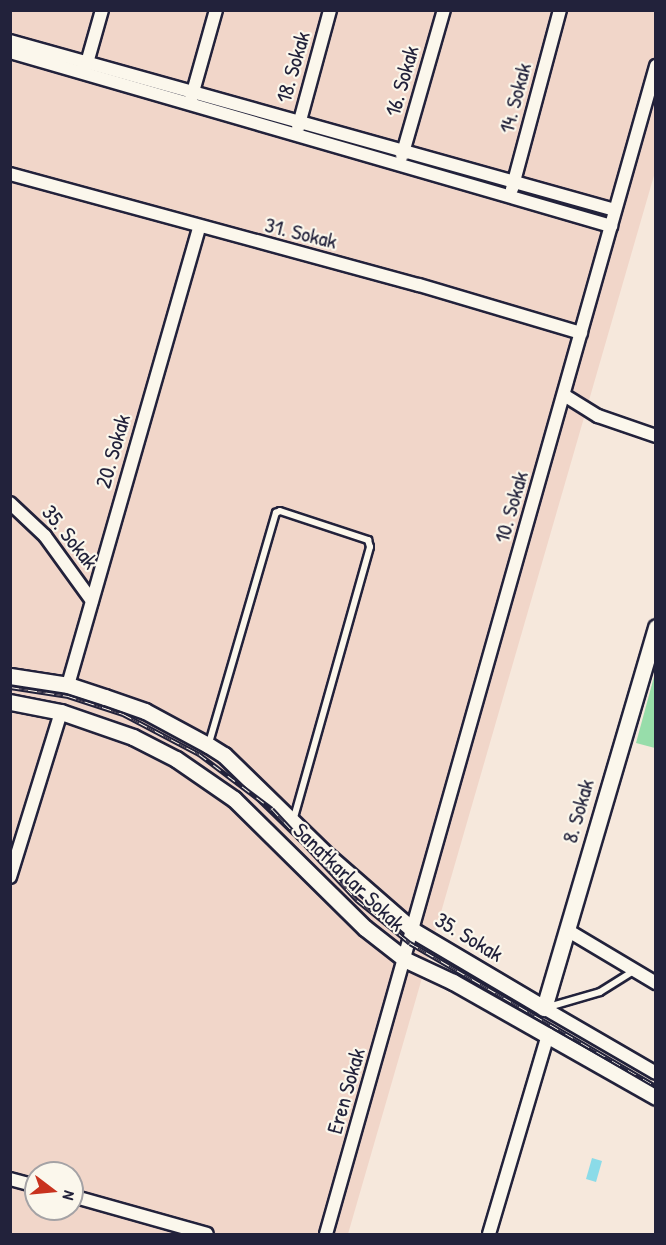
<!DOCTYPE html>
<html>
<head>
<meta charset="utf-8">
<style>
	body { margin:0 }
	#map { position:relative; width:666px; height:1245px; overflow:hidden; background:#f6e8dc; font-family:"Patrick Hand",sans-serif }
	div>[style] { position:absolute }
	.built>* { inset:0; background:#f1d6c9 }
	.green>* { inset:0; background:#97ddaa }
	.water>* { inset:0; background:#8bdbe8 }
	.roads { filter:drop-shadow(2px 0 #22223b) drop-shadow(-2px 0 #22223b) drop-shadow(0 2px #22223b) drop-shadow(0 -2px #22223b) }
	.service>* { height:6px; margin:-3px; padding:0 3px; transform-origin:3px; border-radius:3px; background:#fbf7ec }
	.minor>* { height:12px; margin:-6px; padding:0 6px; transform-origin:6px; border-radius:6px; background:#fbf7ec }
	.tertiary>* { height:15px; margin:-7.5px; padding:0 7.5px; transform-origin:7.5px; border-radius:7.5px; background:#fbf7ec }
	.rail>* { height:5px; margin-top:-2.5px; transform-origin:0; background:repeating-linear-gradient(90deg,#fbf7ec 0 9px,#22223b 0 18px); box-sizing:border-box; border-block:2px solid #22223b }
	span { translate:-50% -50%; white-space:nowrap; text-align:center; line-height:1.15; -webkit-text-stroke:4.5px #fbf7ec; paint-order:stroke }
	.street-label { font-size:22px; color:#22223b }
	.frame { position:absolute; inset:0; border:12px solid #22223b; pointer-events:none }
	.north { position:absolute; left:24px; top:1161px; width:60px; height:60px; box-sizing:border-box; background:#fbf7ec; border:2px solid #a4a2a5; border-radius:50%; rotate:106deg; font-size:16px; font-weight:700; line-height:24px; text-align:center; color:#22223b }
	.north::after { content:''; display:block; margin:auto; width:21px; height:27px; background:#c8321e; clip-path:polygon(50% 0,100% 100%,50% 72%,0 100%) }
</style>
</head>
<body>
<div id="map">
	<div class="built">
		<div style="clip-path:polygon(evenodd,10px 11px,655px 11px,655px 172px,348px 1234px,11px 1234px,10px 11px,36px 1173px,72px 1173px,72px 1209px,36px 1209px,36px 1173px)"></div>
	</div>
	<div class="green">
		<div style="clip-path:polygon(655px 673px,655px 748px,636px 743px)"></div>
	</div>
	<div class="water">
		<div style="clip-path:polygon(592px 1158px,602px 1161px,596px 1182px,586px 1179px)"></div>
	</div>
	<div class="roads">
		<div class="service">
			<div style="left:209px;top:743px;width:240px;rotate:-73.8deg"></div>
			<div style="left:276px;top:513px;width:4px;rotate:-27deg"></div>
			<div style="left:280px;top:511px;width:93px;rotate:18.2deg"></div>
			<div style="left:368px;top:540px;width:7px;rotate:74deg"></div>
			<div style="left:370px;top:547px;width:285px;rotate:105.7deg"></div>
			<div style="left:545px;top:1008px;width:57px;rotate:-16.2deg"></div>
			<div style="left:600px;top:992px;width:40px;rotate:-32deg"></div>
		</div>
		<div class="minor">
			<div style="left:10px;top:41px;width:628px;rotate:15.61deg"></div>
			<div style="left:10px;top:52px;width:626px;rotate:16.15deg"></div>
			<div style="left:85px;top:70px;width:62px;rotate:-74.2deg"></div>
			<div style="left:191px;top:99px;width:92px;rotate:-74.3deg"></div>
			<div style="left:298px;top:128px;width:122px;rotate:-74.8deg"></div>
			<div style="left:402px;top:156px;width:152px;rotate:-74deg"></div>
			<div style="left:10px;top:174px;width:424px;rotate:15.2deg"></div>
			<div style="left:419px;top:285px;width:169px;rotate:16.5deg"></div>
			<div style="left:512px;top:189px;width:185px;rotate:-75deg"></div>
			<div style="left:564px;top:395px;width:40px;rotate:32deg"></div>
			<div style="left:598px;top:416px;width:61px;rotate:19deg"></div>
			<div style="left:10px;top:503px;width:48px;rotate:43.3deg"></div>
			<div style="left:45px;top:536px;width:80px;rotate:54.1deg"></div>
			<div style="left:68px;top:685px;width:475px;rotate:-74deg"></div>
			<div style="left:10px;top:877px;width:173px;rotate:-72.8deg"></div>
			<div style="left:567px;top:930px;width:104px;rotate:30.8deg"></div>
			<div style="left:544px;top:1008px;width:129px;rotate:30.1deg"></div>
			<div style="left:10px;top:1179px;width:27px;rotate:15deg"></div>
			<div style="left:72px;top:1196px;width:140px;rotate:15.7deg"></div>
			<div style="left:326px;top:1234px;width:1214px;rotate:-74.22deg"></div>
			<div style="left:489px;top:1234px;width:208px;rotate:-73.5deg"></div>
		</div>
		<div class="tertiary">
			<div style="left:10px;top:676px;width:59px;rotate:8.8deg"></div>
			<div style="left:68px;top:685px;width:39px;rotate:18deg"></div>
			<div style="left:105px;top:697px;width:42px;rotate:19.3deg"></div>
			<div style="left:145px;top:711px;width:72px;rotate:28.4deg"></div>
			<div style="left:208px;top:745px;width:19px;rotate:32deg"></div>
			<div style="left:224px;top:755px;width:145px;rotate:44.2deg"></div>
			<div style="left:328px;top:856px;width:114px;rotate:41.1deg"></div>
			<div style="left:414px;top:931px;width:151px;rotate:30.6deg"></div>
			<div style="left:544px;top:1008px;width:397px;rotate:-73.6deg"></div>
			<div style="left:10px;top:702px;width:52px;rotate:11.1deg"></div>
			<div style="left:61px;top:712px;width:76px;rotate:19.1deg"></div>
			<div style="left:133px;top:737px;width:48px;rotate:27.1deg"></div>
			<div style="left:176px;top:759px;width:70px;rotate:34.6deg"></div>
			<div style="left:234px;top:799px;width:184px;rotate:44.6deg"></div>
			<div style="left:365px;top:928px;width:52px;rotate:38deg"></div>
			<div style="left:406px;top:960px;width:52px;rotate:25.1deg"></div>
			<div style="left:453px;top:982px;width:233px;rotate:29.5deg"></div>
		</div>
	</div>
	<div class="rail">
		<div style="left:10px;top:687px;width:59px;rotate:8.8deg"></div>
		<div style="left:68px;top:696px;width:58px;rotate:18.1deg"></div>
		<div style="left:123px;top:714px;width:86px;rotate:27.8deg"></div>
		<div style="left:199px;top:754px;width:91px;rotate:37deg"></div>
		<div style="left:272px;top:809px;width:125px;rotate:47deg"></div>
		<div style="left:357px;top:900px;width:68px;rotate:39.1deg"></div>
		<div style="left:410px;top:943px;width:285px;rotate:30.2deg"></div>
	</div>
	<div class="street-label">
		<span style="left:293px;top:67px;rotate:-74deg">18. Sokak</span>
		<span style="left:402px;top:81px;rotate:-74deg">16. Sokak</span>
		<span style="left:515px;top:98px;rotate:-75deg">14. Sokak</span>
		<span style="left:301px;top:233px;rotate:14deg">31. Sokak</span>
		<span style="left:113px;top:451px;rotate:-74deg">20. Sokak</span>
		<span style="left:511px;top:507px;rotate:-74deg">10. Sokak</span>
		<span style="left:70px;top:537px;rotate:51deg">35. Sokak</span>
		<span style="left:578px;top:811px;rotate:-74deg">8. Sokak</span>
		<span style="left:349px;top:877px;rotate:44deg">Sanatkarlar Sokak</span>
		<span style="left:469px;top:937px;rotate:31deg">35. Sokak</span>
		<span style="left:346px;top:1091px;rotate:-74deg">Eren Sokak</span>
	</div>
	<div class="frame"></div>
	<div class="north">N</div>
</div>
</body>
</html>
